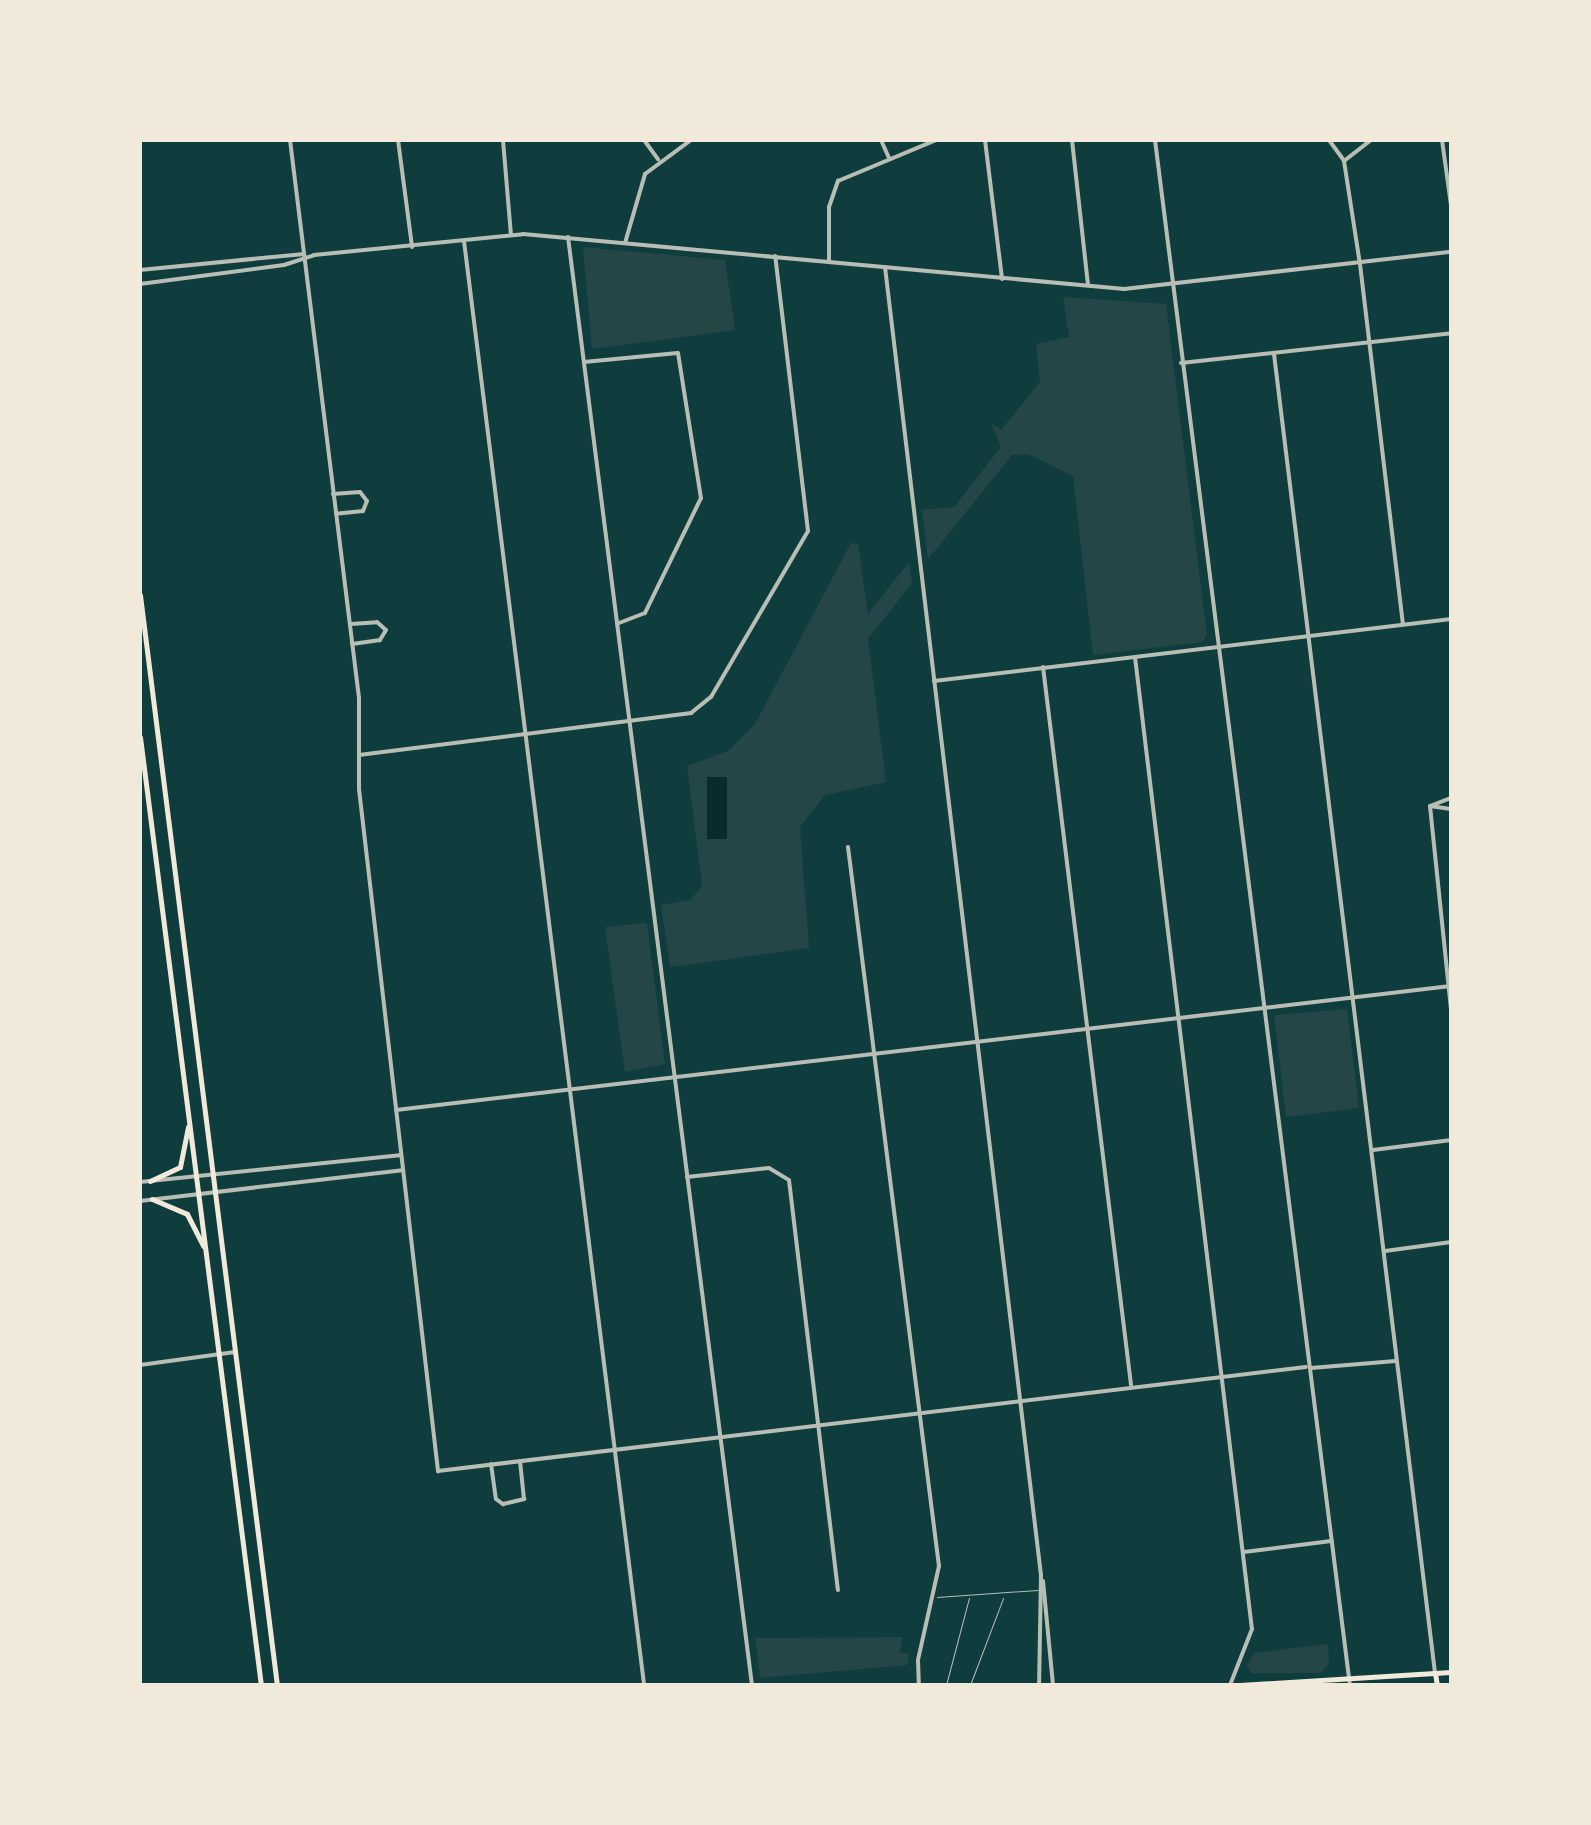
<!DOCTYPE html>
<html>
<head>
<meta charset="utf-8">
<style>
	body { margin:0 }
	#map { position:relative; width:1591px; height:1825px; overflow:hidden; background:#0f3d3e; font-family:Spectral,serif }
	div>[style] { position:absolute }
	.green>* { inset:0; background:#244646 }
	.water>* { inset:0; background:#0a2a2b }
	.service>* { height:1px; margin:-0.5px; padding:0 0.5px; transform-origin:0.5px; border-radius:0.5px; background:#b8beb3 }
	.minor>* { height:4px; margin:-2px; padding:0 2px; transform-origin:2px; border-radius:2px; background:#b8beb3 }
	.tertiary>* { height:4px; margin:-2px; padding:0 2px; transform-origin:2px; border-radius:2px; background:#b8beb3 }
	.secondary>* { height:5px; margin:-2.5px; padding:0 2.5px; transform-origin:2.5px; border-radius:2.5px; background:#f1e9da }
	.primary>* { height:5px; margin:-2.5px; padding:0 2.5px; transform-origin:2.5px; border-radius:2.5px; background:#f1e9da }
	span { translate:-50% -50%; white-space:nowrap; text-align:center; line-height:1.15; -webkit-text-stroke:8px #f1e9da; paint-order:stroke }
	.frame { position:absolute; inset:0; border:142px solid #f1e9da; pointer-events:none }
</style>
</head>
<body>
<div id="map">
	<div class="green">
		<div style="clip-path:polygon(583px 247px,725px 260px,735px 330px,592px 349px)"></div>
		<div style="clip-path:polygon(1063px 297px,1166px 304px,1207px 635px,1202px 642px,1093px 655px,1073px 476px,1028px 454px,1012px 455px,928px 559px,922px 510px,954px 507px,1001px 447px,991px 423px,1001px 430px,1040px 382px,1036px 344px,1069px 337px)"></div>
		<div style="clip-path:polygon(851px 543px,858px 544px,868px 614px,909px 562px,912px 583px,868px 639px,886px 782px,825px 795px,800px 827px,809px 948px,670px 967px,661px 905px,690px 900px,702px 886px,687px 766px,728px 751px,755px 724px)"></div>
		<div style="clip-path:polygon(647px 923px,665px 1064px,625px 1072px,605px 927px)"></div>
		<div style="clip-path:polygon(1347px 1009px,1359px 1108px,1286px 1117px,1274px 1015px)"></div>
		<div style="clip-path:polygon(903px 1637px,899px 1653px,909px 1653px,907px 1665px,760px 1678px,755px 1638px)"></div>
		<div style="clip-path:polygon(1328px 1644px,1329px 1663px,1321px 1673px,1252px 1673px,1247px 1666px,1254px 1653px)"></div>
	</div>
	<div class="water">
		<div style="clip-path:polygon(707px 777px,727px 777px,727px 839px,707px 839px)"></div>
	</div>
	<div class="service">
		<div style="left:937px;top:1597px;width:101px;rotate:-4deg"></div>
		<div style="left:946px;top:1685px;width:90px;rotate:-75.2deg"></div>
		<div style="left:970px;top:1685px;width:93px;rotate:-69.2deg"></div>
	</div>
	<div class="minor">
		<div style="left:398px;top:140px;width:108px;rotate:82.5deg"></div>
		<div style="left:503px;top:140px;width:95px;rotate:85.2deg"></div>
		<div style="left:644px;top:140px;width:24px;rotate:54deg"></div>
		<div style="left:881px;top:140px;width:20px;rotate:66deg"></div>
		<div style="left:985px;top:140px;width:140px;rotate:83deg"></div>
		<div style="left:1072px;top:140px;width:145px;rotate:83.7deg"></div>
		<div style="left:1329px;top:140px;width:26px;rotate:54deg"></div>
		<div style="left:1344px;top:161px;width:104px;rotate:81.2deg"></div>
		<div style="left:1360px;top:264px;width:363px;rotate:83.2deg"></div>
		<div style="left:1442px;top:140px;width:66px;rotate:82.1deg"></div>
		<div style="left:1344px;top:161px;width:34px;rotate:-38deg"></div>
		<div style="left:568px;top:237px;width:1460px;rotate:82.76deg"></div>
		<div style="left:464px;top:241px;width:1455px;rotate:82.89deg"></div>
		<div style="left:625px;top:243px;width:72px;rotate:-73.8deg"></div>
		<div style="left:645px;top:174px;width:57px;rotate:-36.5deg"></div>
		<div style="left:829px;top:262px;width:55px;rotate:-90deg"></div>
		<div style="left:829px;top:207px;width:28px;rotate:-71deg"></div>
		<div style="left:838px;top:181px;width:106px;rotate:-22.7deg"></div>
		<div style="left:1274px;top:354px;width:1329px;rotate:83.04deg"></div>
		<div style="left:584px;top:362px;width:94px;rotate:-5.5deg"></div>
		<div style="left:678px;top:353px;width:147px;rotate:81deg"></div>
		<div style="left:701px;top:498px;width:128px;rotate:116deg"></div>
		<div style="left:645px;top:613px;width:30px;rotate:159deg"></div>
		<div style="left:1181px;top:363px;width:272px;rotate:-6.3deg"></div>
		<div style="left:333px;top:494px;width:27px;rotate:-4deg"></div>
		<div style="left:360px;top:492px;width:11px;rotate:52deg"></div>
		<div style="left:367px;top:501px;width:11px;rotate:112deg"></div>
		<div style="left:363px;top:511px;width:27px;rotate:174deg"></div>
		<div style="left:351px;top:624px;width:26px;rotate:-4deg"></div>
		<div style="left:377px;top:622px;width:12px;rotate:42deg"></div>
		<div style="left:386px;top:630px;width:12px;rotate:121deg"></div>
		<div style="left:380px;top:640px;width:28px;rotate:172deg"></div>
		<div style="left:1135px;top:657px;width:979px;rotate:83.14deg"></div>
		<div style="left:1252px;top:1629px;width:60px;rotate:111.4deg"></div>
		<div style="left:1043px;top:667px;width:723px;rotate:83.01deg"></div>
		<div style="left:934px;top:681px;width:521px;rotate:-6.84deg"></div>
		<div style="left:359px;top:755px;width:335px;rotate:-7.2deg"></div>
		<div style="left:691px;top:713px;width:26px;rotate:-39deg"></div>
		<div style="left:711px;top:697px;width:192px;rotate:-59.7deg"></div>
		<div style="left:808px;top:531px;width:277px;rotate:-96.8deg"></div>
		<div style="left:1430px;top:806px;width:203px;rotate:84.1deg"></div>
		<div style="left:1430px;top:806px;width:22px;rotate:-21deg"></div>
		<div style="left:1430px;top:806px;width:21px;rotate:8deg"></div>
		<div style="left:848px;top:847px;width:725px;rotate:82.79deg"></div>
		<div style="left:939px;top:1566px;width:96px;rotate:102.6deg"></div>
		<div style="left:918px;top:1660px;width:25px;rotate:88deg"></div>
		<div style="left:396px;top:1110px;width:1062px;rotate:-6.7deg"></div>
		<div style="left:1373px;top:1150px;width:79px;rotate:-7.3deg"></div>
		<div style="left:687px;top:1177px;width:82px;rotate:-6.3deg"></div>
		<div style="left:769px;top:1168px;width:23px;rotate:31deg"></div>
		<div style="left:789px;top:1180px;width:413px;rotate:83.2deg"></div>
		<div style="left:1385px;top:1251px;width:67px;rotate:-7.8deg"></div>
		<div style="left:140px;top:1365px;width:96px;rotate:-7.8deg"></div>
		<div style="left:1311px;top:1368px;width:85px;rotate:-4.7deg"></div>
		<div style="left:491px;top:1464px;width:35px;rotate:82deg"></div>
		<div style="left:496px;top:1499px;width:9px;rotate:36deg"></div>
		<div style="left:503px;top:1504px;width:22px;rotate:-13deg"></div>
		<div style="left:524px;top:1499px;width:38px;rotate:-96deg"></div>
		<div style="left:1244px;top:1552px;width:88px;rotate:-7.2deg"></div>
	</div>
	<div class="tertiary">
		<div style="left:290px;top:140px;width:562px;rotate:82.95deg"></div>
		<div style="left:359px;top:698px;width:91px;rotate:90deg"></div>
		<div style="left:359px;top:789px;width:687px;rotate:83.39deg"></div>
		<div style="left:438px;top:1471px;width:874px;rotate:-6.83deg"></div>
		<div style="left:1155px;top:140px;width:1557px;rotate:82.81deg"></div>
		<div style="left:885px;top:267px;width:1317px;rotate:83.2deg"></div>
		<div style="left:1041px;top:1575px;width:110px;rotate:91deg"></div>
		<div style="left:140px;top:270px;width:165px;rotate:-5.6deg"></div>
		<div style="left:140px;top:284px;width:145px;rotate:-7.5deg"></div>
		<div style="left:284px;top:265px;width:32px;rotate:-18deg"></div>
		<div style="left:314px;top:255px;width:210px;rotate:-5.7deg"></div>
		<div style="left:523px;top:234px;width:604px;rotate:5.23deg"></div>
		<div style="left:1124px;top:289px;width:329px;rotate:-6.5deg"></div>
		<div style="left:140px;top:1182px;width:261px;rotate:-5.9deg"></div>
		<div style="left:140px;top:1201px;width:264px;rotate:-6.7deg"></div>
		<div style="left:1043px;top:1581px;width:104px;rotate:84.5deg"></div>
	</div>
	<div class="secondary">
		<div style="left:1435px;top:1673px;width:12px;rotate:81deg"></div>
		<div style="left:1240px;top:1685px;width:211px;rotate:-3.5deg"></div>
	</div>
	<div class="primary">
		<div style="left:140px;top:595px;width:1099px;rotate:82.84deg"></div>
		<div style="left:140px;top:737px;width:956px;rotate:82.73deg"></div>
		<div style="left:150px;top:1181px;width:33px;rotate:-25deg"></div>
		<div style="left:180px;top:1167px;width:41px;rotate:-78.7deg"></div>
		<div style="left:152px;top:1199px;width:38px;rotate:23deg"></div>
		<div style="left:187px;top:1214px;width:36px;rotate:63deg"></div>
	</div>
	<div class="frame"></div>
</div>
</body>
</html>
